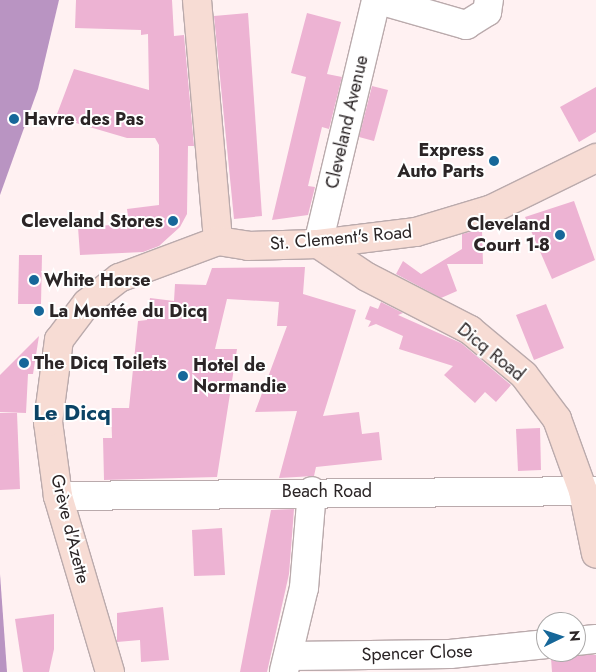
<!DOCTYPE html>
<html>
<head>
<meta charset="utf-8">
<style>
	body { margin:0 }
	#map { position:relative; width:596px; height:672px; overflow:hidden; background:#fff1f2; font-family:Jost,sans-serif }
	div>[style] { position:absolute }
	.water>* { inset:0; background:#b994c2 }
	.building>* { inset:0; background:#edb3d3 }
	.roads { filter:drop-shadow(1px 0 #baaaac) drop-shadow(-1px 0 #baaaac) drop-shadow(0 1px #baaaac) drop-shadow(0 -1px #baaaac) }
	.minor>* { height:28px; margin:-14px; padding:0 14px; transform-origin:14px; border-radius:14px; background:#fff }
	.major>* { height:28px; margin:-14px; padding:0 14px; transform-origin:14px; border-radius:14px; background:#f7dcd4 }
	.dots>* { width:14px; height:14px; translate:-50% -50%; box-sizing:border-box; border:2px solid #fff; border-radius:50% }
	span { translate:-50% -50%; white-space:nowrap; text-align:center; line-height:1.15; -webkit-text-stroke:4px #fff; paint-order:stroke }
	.poi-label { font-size:18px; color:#2b2526; font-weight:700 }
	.left { translate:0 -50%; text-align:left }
	.right { translate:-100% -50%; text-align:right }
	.street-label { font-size:18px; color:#2b2526 }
	.district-label { font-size:22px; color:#0b4365; font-weight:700 }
	.north { position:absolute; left:536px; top:612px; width:50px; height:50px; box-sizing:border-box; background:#fff; border:1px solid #aaa8a8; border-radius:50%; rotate:86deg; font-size:14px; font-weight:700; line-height:20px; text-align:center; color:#2b2526 }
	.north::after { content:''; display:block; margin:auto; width:18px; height:22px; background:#166799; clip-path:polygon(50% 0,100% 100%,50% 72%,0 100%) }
</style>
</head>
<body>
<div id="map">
	<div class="water">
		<div style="clip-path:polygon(0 0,59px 0,38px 89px,0 195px)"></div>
		<div style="clip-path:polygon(0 574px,7px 672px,0 672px)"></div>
	</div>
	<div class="building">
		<div style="clip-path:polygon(76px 0,172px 0,174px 36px,184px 35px,194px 146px,188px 146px,187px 214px,180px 227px,159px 246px,143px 252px,80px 255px,78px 227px,129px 224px,127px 209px,159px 205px,159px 145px,155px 138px,127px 138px,69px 121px,54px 122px,74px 69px,149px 90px,148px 34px,141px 35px,141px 30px,75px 28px)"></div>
		<div style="clip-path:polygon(248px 13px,262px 216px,234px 219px,214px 16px)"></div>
		<div style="clip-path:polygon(307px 13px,341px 22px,327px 74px,342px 77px,329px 129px,322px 127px,308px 186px,315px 187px,308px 215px,272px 220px,306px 77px,291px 73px)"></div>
		<div style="clip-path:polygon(372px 86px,388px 90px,374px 141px,359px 137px)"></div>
		<div style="clip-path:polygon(596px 87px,596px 132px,579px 142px,560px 107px)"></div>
		<div style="clip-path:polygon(574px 201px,595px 260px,552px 279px,525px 217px)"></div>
		<div style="clip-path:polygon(482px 229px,483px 264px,447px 264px,457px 291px,441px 298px,396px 274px,403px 261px,421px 274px,462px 249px,462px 234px)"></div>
		<div style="clip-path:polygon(19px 255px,42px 255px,41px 304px,18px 304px)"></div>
		<div style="clip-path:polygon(305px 267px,303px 294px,356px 310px,323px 416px,359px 412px,362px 434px,379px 432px,382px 460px,316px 467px,314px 476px,279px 478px,297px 411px,255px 412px,287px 326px,277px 326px,279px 302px,227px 299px,215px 349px,237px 349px,217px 477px,104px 480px,103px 438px,112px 438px,111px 408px,129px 408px,138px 321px,147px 320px,150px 298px,174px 301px,175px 284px,206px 285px,212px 268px)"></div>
		<div style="clip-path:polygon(381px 302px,403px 313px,398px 315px,461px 343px,511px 385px,496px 402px,485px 392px,475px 403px,444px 375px,453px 366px,399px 349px,403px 336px,376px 324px,368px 327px,371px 321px,365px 319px,370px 306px,378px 309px)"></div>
		<div style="clip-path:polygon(546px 304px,564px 348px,534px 360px,516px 315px)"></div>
		<div style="clip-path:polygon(39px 336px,33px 374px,28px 374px,26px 413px,0 412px,0 375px)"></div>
		<div style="clip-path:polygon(0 413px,17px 413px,20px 489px,0 490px)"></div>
		<div style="clip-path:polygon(540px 428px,541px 470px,518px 471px,516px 429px)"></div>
		<div style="clip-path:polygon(294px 509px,289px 574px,267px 672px,240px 672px,271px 510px)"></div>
		<div style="clip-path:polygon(222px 528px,225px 575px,194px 576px,192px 530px)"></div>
		<div style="clip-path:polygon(163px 607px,169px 660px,141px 662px,140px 640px,117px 642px,117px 613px)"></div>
		<div style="clip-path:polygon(54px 614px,54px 649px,49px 672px,23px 672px,15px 619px)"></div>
		<div style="clip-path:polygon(559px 652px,596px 655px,596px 672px,552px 672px,551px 658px)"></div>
	</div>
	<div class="roads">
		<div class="minor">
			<div style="left:379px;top:0;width:91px;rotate:16deg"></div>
			<div style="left:466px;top:25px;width:25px;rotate:-32deg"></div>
			<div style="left:487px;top:12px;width:12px;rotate:-81deg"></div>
			<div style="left:318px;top:244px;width:251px;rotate:-76.6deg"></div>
			<div style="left:58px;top:496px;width:538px;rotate:-0.53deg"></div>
			<div style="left:576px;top:641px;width:20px;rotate:-6deg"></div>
			<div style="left:289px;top:656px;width:161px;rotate:-0.7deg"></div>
			<div style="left:450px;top:654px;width:97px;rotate:-5.9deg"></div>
			<div style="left:284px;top:671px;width:85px;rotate:-76.5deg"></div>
			<div style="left:304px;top:588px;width:97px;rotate:-85.3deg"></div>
		</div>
		<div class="major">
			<div style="left:197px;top:0;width:242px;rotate:85deg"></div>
			<div style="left:318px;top:244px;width:59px;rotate:34deg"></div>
			<div style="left:367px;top:277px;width:116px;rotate:27.2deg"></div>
			<div style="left:470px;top:330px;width:70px;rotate:39.8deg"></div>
			<div style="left:524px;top:375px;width:55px;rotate:53.1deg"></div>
			<div style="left:557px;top:419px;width:77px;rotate:70.1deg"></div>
			<div style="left:583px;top:491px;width:64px;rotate:78.3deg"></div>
			<div style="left:110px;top:672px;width:184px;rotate:-106.5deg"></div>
			<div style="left:58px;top:496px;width:75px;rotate:-97.7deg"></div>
			<div style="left:48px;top:422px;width:83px;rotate:-82.4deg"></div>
			<div style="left:59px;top:340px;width:46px;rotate:-52.9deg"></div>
			<div style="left:87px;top:303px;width:41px;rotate:-38deg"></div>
			<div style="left:119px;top:278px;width:106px;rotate:-20.5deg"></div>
			<div style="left:218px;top:241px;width:30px;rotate:9deg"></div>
			<div style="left:248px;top:246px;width:70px;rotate:-1.6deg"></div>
			<div style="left:318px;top:244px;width:99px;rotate:-7deg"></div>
			<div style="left:416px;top:232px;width:79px;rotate:-16.8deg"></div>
			<div style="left:492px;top:209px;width:116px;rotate:-26.1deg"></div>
		</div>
	</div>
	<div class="dots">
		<div style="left:14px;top:119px;background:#166799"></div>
		<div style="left:494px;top:161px;background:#166799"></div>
		<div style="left:173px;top:221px;background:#166799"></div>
		<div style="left:560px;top:235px;background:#166799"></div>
		<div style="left:34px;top:280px;background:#166799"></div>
		<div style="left:39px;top:311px;background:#166799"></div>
		<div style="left:24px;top:363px;background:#166799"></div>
		<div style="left:183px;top:376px;background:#166799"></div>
	</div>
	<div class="poi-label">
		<span class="left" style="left:24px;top:119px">Havre des Pas</span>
		<span class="right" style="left:484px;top:161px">Express<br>Auto Parts</span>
		<span class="right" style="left:163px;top:221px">Cleveland Stores</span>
		<span class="right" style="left:550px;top:235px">Cleveland<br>Court 1-8</span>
		<span class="left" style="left:44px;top:280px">White Horse</span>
		<span class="left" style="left:49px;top:311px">La Montée du Dicq</span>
		<span class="left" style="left:34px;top:363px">The Dicq Toilets</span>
		<span class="left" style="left:193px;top:376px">Hotel de<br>Normandie</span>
	</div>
	<div class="street-label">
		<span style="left:347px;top:122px;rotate:-77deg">Cleveland Avenue</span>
		<span style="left:341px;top:238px;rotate:-5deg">St. Clement's Road</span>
		<span style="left:491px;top:352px;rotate:39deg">Dicq Road</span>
		<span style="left:327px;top:491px">Beach Road</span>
		<span style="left:70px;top:529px;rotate:76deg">Grève d'Azette</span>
		<span style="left:417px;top:653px;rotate:-2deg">Spencer Close</span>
	</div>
	<div class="district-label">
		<span style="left:72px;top:413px">Le Dicq</span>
	</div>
	<div class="north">N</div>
</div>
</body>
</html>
